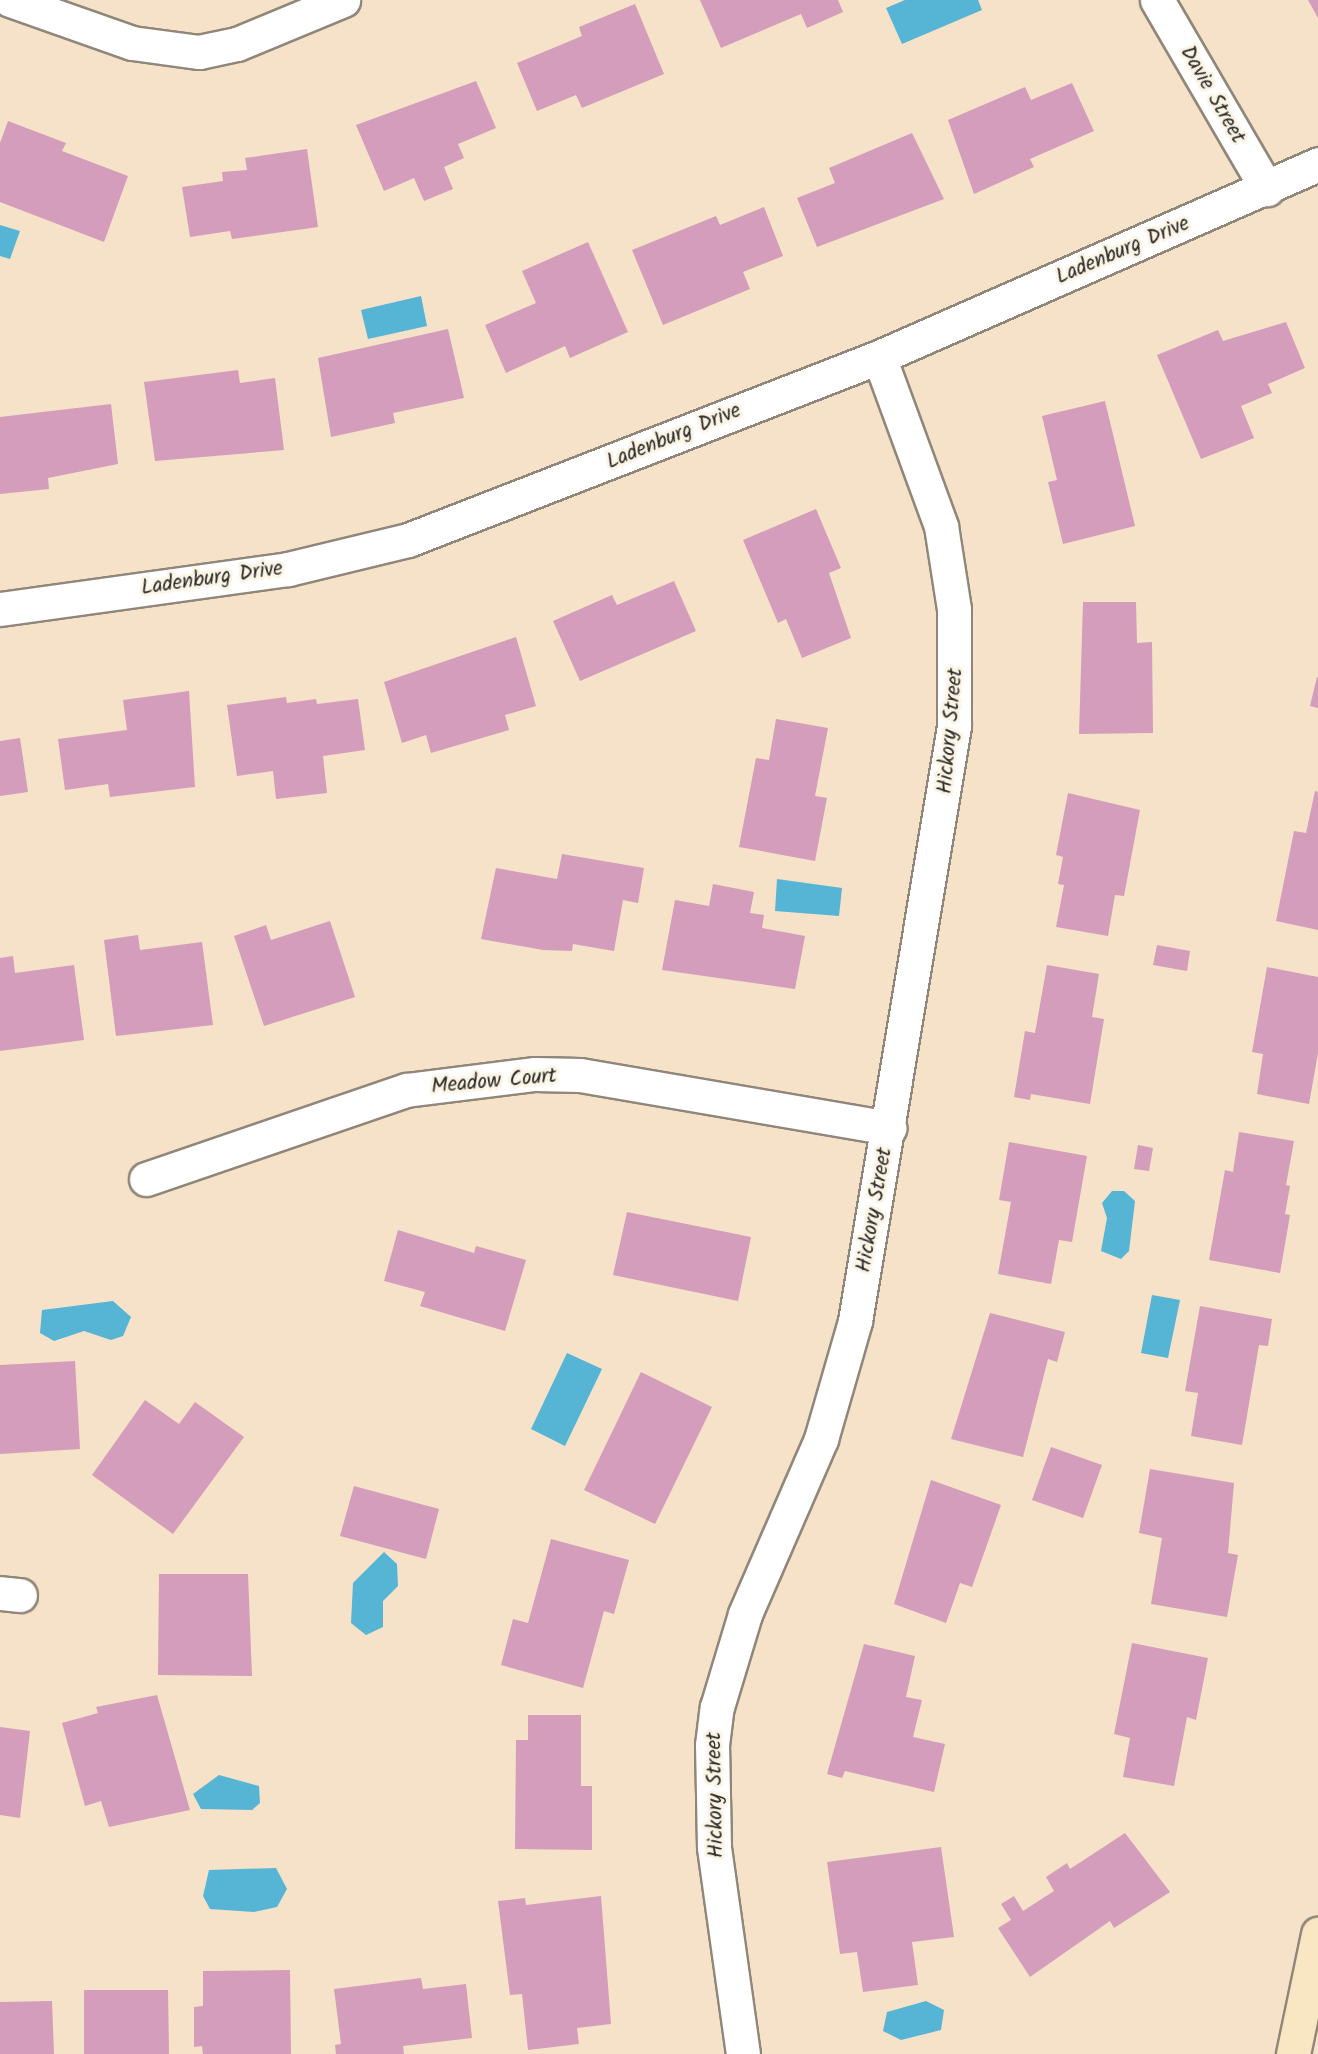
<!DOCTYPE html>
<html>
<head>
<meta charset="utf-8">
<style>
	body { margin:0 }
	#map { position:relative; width:1318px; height:2054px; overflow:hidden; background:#f6e2c8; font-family:Kalam,sans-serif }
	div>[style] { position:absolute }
	.water>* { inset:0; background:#56b4d5 }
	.building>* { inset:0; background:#d39dbb }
	.roads { filter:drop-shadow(2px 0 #90867a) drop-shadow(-2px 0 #90867a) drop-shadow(0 2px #90867a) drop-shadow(0 -2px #90867a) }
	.minor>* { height:33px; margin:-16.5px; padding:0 16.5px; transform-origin:16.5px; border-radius:16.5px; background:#fff }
	.secondary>* { height:33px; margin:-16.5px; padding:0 16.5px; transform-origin:16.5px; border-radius:16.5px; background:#f9e7c3 }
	span { translate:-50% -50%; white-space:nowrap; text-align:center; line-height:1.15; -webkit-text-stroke:6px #fcf5e5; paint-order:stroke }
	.street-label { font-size:21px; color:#2b2b2b }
</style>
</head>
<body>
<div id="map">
	<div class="water">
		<div style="clip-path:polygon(905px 0,978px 0,982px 10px,902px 44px,886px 8px)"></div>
		<div style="clip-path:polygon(0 225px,20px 231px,10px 259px,0 256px)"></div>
		<div style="clip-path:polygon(421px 296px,427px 326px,368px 339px,361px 310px)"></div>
		<div style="clip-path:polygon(777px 879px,842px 888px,839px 916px,775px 911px)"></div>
		<div style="clip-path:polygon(1112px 1191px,1124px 1191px,1135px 1201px,1129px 1251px,1121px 1259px,1101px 1251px,1107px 1218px,1102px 1203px)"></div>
		<div style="clip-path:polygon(1152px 1295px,1180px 1300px,1168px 1358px,1141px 1353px)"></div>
		<div style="clip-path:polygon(113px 1301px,131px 1317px,123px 1336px,111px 1340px,84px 1331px,54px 1341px,40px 1333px,42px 1310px)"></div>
		<div style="clip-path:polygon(567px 1353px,602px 1369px,565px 1446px,531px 1429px)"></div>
		<div style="clip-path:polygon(384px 1552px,397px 1564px,398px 1586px,383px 1601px,383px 1627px,366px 1635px,351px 1623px,353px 1583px)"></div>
		<div style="clip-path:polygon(219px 1775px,259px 1786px,260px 1803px,252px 1810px,201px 1809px,193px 1794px)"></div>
		<div style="clip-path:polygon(276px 1868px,287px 1889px,277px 1907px,254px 1912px,210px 1909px,203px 1896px,209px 1870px)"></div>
		<div style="clip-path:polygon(926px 2001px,944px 2010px,941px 2030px,901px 2040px,883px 2031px,887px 2012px)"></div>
	</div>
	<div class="building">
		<div style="clip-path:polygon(700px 0,838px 0,843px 12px,807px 28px,801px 14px,721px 48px)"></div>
		<div style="clip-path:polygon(1308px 0,1318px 0,1318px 18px)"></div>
		<div style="clip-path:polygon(635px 4px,664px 74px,582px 108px,576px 95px,537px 111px,517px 63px,582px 36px,579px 27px)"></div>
		<div style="clip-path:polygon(476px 81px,496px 128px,458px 144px,464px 158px,444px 167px,453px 189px,424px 201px,414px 178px,384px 191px,356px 125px)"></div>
		<div style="clip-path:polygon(1072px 83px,1094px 131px,1030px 159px,1034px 167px,974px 194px,948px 120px,1025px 87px,1031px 100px)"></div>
		<div style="clip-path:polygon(8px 121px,66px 143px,62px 151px,128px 176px,104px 242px,0 202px,0 143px)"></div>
		<div style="clip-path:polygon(912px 133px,944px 199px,817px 247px,797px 198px,835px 183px,829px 168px)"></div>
		<div style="clip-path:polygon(307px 149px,318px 227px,232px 239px,230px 231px,190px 237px,182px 187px,223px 181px,222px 172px,247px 170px,245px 158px)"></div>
		<div style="clip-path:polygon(764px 207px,783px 256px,743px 272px,750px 289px,663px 325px,632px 250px,716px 216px,720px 225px)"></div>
		<div style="clip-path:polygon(588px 242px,628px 332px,570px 358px,565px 346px,506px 373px,485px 325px,536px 303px,522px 271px)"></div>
		<div style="clip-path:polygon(1286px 322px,1305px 368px,1268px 384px,1272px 393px,1241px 406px,1254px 438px,1201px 459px,1157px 355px,1218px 330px,1223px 341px)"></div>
		<div style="clip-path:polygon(448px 329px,464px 398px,393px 413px,395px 423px,331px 437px,318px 358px)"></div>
		<div style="clip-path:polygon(238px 370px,240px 383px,275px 378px,284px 450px,155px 461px,144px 382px)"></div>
		<div style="clip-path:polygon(1105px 401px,1135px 526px,1063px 544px,1048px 482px,1057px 480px,1042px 416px)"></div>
		<div style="clip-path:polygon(111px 404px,118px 464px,48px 478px,49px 489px,0 494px,0 417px)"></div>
		<div style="clip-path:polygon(816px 509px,841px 568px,829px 573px,851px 638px,802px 658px,786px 619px,778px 623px,743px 540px)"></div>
		<div style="clip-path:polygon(674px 581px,696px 631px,580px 681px,553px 621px,612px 595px,617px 605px)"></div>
		<div style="clip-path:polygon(1083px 602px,1136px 602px,1137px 643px,1152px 642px,1153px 733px,1079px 734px)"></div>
		<div style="clip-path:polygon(516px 637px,536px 706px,505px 715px,509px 730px,431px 753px,426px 735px,402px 743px,384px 682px)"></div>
		<div style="clip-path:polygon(1317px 677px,1318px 677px,1318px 708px,1310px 706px)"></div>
		<div style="clip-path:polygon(189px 691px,195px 787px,110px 797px,108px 784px,65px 790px,58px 739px,127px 730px,123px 700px)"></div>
		<div style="clip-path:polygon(286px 697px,287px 703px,316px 699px,317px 704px,358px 699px,365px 750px,323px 756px,327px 793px,276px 799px,273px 771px,237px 776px,227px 705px)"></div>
		<div style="clip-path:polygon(776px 719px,828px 728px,815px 796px,827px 798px,815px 861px,739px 847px,756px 758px,769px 760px)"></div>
		<div style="clip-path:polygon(20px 738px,28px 792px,0 796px,0 741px)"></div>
		<div style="clip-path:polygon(1315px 791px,1318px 792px,1318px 930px,1276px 921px,1294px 831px,1306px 833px)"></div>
		<div style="clip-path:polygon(1068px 793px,1140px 810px,1124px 896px,1115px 895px,1108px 936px,1056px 927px,1064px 885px,1058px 884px,1063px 857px,1056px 855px)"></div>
		<div style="clip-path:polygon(562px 854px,644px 868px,638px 903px,623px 900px,614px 951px,573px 944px,572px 951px,543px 950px,481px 939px,496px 868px,557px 879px)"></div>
		<div style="clip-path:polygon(713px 884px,754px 892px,750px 913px,764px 915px,762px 928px,805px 936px,795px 989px,662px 970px,675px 900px,709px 906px)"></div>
		<div style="clip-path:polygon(330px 921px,355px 997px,264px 1026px,234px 936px,266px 925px,271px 940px)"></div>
		<div style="clip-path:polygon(138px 935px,140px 950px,202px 942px,213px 1025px,116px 1036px,104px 940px)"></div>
		<div style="clip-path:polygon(1157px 945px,1190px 951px,1187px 971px,1153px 965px)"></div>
		<div style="clip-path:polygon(13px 956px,15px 973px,74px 965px,84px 1040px,0 1051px,0 958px)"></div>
		<div style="clip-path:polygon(1047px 965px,1099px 974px,1092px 1017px,1104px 1019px,1090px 1104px,1031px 1094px,1030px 1100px,1014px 1097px,1025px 1031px,1035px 1033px)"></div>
		<div style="clip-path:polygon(1267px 967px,1318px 977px,1318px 1053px,1309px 1104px,1257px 1094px,1263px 1054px,1252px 1052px)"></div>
		<div style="clip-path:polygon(1239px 1132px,1294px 1141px,1286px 1185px,1290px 1186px,1285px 1214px,1290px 1215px,1280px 1273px,1209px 1260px,1225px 1170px,1233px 1172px)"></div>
		<div style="clip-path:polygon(1009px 1142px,1087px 1156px,1072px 1242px,1059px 1240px,1051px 1284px,998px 1274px,1011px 1202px,999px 1200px)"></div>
		<div style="clip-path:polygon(1138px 1145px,1153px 1148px,1149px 1171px,1134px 1169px)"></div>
		<div style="clip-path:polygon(627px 1212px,751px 1237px,738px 1301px,613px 1275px)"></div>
		<div style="clip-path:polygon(398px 1230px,474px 1253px,476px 1246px,526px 1260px,505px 1331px,420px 1306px,425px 1292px,384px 1281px)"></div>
		<div style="clip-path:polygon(1200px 1306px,1272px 1319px,1268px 1346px,1259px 1345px,1242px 1445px,1191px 1436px,1198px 1393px,1185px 1391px)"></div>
		<div style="clip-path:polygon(990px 1313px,1065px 1332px,1057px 1362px,1048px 1359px,1023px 1457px,951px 1439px)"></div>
		<div style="clip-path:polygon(75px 1361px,80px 1449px,0 1454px,0 1365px)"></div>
		<div style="clip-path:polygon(641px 1372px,712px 1407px,655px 1524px,584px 1490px)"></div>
		<div style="clip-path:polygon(145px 1400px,179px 1424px,195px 1402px,244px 1437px,173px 1534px,92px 1475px)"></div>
		<div style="clip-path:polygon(1051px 1447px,1102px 1465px,1083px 1518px,1032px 1500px)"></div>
		<div style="clip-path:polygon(1150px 1469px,1234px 1483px,1228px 1553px,1238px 1555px,1227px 1617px,1151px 1604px,1162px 1538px,1139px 1533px)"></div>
		<div style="clip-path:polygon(931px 1480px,1001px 1505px,972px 1587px,960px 1583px,946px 1623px,894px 1604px)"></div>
		<div style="clip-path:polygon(354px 1486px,439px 1509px,426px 1559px,340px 1536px)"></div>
		<div style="clip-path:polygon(551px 1539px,629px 1560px,614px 1614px,604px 1611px,583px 1688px,501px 1665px,513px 1619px,528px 1623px)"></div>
		<div style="clip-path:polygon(159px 1574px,248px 1574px,252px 1676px,158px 1675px)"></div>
		<div style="clip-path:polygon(1132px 1643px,1208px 1658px,1196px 1720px,1187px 1717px,1174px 1786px,1123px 1777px,1130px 1738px,1114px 1734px)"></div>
		<div style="clip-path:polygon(864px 1644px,915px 1656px,906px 1697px,922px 1700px,913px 1737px,945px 1744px,934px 1792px,845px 1771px,842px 1778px,827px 1774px)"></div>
		<div style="clip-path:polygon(157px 1695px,190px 1810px,109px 1827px,101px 1801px,85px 1806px,62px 1723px,98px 1713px,96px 1707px)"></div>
		<div style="clip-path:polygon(528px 1715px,581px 1715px,581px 1786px,592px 1786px,592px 1850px,515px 1849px,516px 1740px,528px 1740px)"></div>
		<div style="clip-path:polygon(0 1727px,30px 1731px,20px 1818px,0 1815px)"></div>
		<div style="clip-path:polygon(1125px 1833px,1170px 1892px,1114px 1928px,1110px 1921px,1030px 1977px,998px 1928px,1011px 1920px,1001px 1904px,1014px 1896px,1023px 1911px,1054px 1891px,1046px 1877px,1067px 1863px,1070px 1869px)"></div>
		<div style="clip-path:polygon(941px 1847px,954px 1937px,912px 1942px,918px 1985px,863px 1992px,857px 1952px,840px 1954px,827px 1862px)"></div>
		<div style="clip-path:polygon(601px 1896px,611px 2024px,577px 2028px,579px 2044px,528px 2050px,522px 1994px,510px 1995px,498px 1901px,525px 1898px,526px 1905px)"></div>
		<div style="clip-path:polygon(290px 1970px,291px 2054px,203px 2054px,202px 2046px,194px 2047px,194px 2007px,203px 2006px,203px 1971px)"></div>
		<div style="clip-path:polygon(421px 1978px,423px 1989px,466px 1984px,472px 2038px,403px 2046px,404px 2054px,336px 2054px,335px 2045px,341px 2044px,334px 1989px)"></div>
		<div style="clip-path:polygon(84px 1990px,168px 1990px,169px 2054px,84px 2054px)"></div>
		<div style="clip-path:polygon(52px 2001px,54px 2054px,0 2054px,0 2002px)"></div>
	</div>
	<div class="roads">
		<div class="minor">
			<div style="left:10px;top:0;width:129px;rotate:19.4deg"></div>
			<div style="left:132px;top:43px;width:68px;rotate:7.7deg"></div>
			<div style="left:199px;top:52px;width:39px;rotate:-12deg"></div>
			<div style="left:237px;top:44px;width:115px;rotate:-22.5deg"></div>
			<div style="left:1157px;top:0;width:219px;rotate:59.8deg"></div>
			<div style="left:0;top:609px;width:291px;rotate:-7.9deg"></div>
			<div style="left:288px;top:569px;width:123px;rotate:-13.6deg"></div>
			<div style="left:408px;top:540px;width:505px;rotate:-21.23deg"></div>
			<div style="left:879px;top:357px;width:480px;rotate:-23.7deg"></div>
			<div style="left:146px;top:1179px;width:275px;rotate:-18.9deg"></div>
			<div style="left:406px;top:1090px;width:130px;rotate:-7.1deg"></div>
			<div style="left:535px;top:1074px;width:45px;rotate:1.3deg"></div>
			<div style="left:580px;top:1075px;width:314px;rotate:9.7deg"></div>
			<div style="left:0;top:1593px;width:20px;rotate:6deg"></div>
			<div style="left:743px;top:2054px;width:209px;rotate:-98deg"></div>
			<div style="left:714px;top:1847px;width:102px;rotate:-91.1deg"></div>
			<div style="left:712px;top:1745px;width:38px;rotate:-83deg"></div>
			<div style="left:717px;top:1707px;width:97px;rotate:-73.2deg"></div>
			<div style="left:745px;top:1614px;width:191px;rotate:-66.5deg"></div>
			<div style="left:821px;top:1439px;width:123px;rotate:-73.9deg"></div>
			<div style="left:855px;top:1321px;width:603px;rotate:-80.55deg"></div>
			<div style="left:954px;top:726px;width:117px;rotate:-90deg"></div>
			<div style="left:954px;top:609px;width:84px;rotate:-98.9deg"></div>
			<div style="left:941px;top:526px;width:180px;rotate:-110.1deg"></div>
		</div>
		<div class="secondary">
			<div style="left:1293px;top:2054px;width:123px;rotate:-78.2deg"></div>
		</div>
	</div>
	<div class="street-label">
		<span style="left:1212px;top:95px;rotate:60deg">Davie Street</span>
		<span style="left:1123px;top:251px;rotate:-23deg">Ladenburg Drive</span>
		<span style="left:674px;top:437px;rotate:-22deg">Ladenburg Drive</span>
		<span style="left:212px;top:579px;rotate:-8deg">Ladenburg Drive</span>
		<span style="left:951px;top:731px;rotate:-85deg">Hickory Street</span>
		<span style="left:494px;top:1082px;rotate:-5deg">Meadow Court</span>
		<span style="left:875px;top:1210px;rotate:-80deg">Hickory Street</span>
		<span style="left:716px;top:1795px;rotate:-91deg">Hickory Street</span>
	</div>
</div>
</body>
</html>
